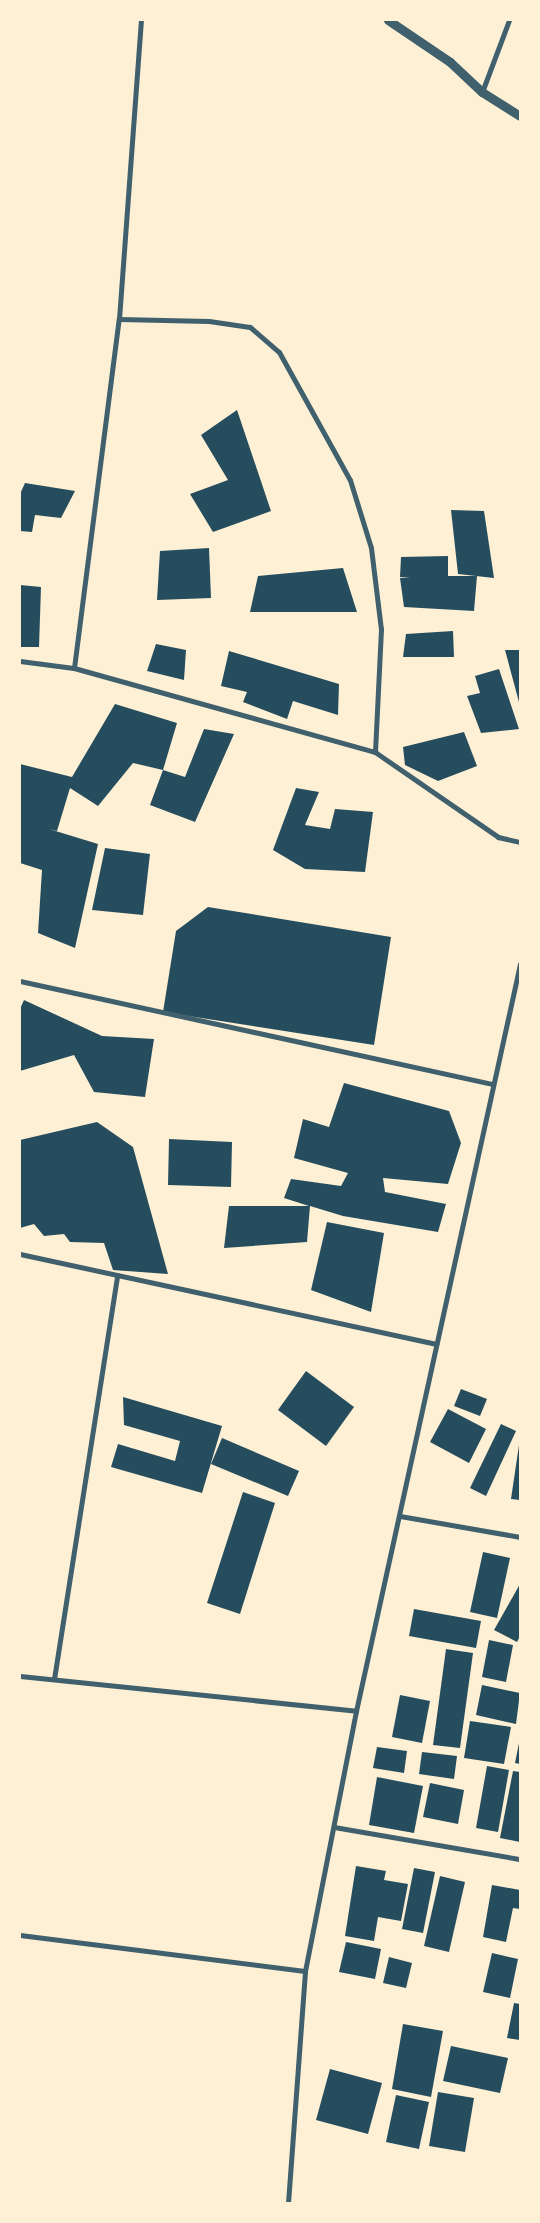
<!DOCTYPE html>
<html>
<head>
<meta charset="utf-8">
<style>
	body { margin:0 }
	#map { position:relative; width:540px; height:2223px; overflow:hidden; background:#fdf0d5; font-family:"Noto Sans",sans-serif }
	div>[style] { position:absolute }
	.building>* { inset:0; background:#264d5e }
	.minor>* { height:5px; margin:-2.5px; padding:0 2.5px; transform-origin:2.5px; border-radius:2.5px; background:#3f606c }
	.tertiary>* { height:9px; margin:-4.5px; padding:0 4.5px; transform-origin:4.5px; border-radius:4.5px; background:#3f606c }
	span { translate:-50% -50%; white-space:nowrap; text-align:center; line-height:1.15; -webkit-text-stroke:4px #fdf0d5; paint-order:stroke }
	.frame { position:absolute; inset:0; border:21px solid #fdf0d5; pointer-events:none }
</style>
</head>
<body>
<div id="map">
	<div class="building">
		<div style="clip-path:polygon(237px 410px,271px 511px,213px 532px,190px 494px,228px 480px,201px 435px)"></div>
		<div style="clip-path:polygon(25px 483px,75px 491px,61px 518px,35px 515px,32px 532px,20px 531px,20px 494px)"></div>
		<div style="clip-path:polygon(451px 510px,484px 511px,494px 578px,458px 574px)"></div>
		<div style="clip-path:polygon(209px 548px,211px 598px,157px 600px,160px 551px)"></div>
		<div style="clip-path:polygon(448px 556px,448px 576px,477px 576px,474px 611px,404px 607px,400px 578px,410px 577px,400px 577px,401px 557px)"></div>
		<div style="clip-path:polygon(343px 568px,357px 612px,250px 612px,258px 576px)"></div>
		<div style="clip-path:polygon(20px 585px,41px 587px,39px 647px,20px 647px)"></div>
		<div style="clip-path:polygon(453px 631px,454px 657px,403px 657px,406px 634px)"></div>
		<div style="clip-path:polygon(156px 644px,186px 650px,184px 680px,147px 671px)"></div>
		<div style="clip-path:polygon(505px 650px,520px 650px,520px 702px,519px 702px)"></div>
		<div style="clip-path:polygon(229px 651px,339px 684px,338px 715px,293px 701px,287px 719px,243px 702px,247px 692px,221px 686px)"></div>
		<div style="clip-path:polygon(499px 669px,519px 729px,481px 733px,467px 696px,480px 693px,475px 676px)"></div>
		<div style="clip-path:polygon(115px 704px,177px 723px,163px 770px,133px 763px,98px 806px,70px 788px,57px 831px,49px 829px,98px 844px,75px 948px,38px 933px,42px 870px,20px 863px,20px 764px,72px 777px)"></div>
		<div style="clip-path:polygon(204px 729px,234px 734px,195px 822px,150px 805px,163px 770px,185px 777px)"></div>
		<div style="clip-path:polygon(464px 732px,477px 766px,438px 781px,405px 765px,403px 747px)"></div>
		<div style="clip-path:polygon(296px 788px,319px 792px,305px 825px,330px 829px,335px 809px,373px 812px,365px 872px,305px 869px,273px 850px)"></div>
		<div style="clip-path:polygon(105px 848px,150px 854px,143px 915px,92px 910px)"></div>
		<div style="clip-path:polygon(208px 907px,391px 937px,374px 1045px,163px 1012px,176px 931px)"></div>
		<div style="clip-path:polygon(24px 1000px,102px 1036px,154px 1039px,145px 1097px,94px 1092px,74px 1055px,20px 1071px,20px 1009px)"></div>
		<div style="clip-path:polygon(344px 1083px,449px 1111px,461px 1143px,448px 1184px,383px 1178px,385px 1192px,446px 1204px,438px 1232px,343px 1216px,310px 1206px,307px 1242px,224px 1248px,229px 1206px,309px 1206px,284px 1198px,291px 1179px,341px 1186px,348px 1173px,294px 1158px,303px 1119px,329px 1127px)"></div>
		<div style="clip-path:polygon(97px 1122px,133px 1147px,168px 1274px,113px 1270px,104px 1243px,70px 1242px,64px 1234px,44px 1236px,34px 1224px,20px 1228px,20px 1140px)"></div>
		<div style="clip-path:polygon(169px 1139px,232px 1142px,231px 1187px,168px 1185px)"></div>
		<div style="clip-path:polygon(327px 1222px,384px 1233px,371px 1312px,311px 1290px)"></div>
		<div style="clip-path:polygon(306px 1371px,354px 1407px,326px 1446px,278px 1410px)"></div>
		<div style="clip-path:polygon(461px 1389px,487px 1399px,480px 1416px,454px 1406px)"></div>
		<div style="clip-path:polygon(123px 1397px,222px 1426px,202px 1493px,111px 1467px,118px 1444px,175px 1461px,180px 1441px,124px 1425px)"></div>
		<div style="clip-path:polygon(448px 1409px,486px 1429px,469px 1463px,430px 1442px)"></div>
		<div style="clip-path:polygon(501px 1424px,516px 1431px,486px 1496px,470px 1488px)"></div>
		<div style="clip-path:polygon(222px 1438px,299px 1471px,288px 1496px,211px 1464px)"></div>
		<div style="clip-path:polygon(519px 1445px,520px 1445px,520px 1500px,511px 1499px)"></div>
		<div style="clip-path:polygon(243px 1492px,275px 1503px,240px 1614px,207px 1603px)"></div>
		<div style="clip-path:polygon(483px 1552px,510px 1558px,497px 1618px,470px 1612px)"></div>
		<div style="clip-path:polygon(520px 1584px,520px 1636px,517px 1642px,494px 1630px)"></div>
		<div style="clip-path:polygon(414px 1609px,481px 1621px,476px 1648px,409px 1636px)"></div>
		<div style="clip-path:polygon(489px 1640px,513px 1645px,506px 1682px,482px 1677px)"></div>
		<div style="clip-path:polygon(446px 1649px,473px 1653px,460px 1748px,433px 1745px)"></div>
		<div style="clip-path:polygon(482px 1685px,520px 1693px,516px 1724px,476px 1715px)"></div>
		<div style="clip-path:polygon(400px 1695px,430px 1701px,422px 1743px,392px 1737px)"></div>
		<div style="clip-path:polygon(470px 1721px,511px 1727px,504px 1764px,464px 1758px)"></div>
		<div style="clip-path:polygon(519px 1743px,520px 1743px,520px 1764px,515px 1763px)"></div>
		<div style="clip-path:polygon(377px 1747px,407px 1751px,404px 1773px,373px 1768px)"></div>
		<div style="clip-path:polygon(422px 1752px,457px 1756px,454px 1779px,419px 1774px)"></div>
		<div style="clip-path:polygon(487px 1766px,509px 1770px,498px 1832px,476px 1828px)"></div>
		<div style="clip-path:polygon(513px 1771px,520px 1772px,520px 1842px,500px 1838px)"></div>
		<div style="clip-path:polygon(377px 1777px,423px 1786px,414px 1833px,369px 1825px)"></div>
		<div style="clip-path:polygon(430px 1783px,464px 1790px,458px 1824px,423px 1817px)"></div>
		<div style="clip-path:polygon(356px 1866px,386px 1871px,384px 1880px,408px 1884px,401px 1921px,378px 1917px,374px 1941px,345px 1936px)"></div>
		<div style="clip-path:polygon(414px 1868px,435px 1872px,423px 1933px,402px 1929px)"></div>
		<div style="clip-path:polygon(440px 1876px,465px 1882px,449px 1952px,424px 1946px)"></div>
		<div style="clip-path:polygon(492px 1885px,520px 1890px,520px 1909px,513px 1908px,506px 1942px,483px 1937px)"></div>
		<div style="clip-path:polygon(346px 1942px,381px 1949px,375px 1979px,339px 1972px)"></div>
		<div style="clip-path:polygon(492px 1953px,518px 1959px,510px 1998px,483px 1992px)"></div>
		<div style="clip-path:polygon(389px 1957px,412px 1963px,406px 1988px,383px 1983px)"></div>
		<div style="clip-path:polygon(514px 2003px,520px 2004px,520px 2040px,507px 2038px)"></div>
		<div style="clip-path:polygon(403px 2024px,443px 2031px,431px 2097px,392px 2089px)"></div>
		<div style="clip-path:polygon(451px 2046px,508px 2058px,500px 2093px,443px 2081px)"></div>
		<div style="clip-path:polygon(330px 2069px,382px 2083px,368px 2134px,316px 2120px)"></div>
		<div style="clip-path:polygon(438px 2092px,474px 2098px,465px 2152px,429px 2146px)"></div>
		<div style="clip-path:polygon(396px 2095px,429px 2102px,419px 2149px,386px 2142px)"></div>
	</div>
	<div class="minor">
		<div style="left:482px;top:92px;width:77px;rotate:-69.4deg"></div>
		<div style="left:119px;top:319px;width:90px;rotate:1.3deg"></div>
		<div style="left:209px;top:321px;width:41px;rotate:8.3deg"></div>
		<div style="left:250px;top:327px;width:38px;rotate:41deg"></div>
		<div style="left:279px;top:352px;width:146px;rotate:61deg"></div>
		<div style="left:350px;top:480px;width:71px;rotate:72.8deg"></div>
		<div style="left:371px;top:548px;width:82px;rotate:83deg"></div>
		<div style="left:381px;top:629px;width:123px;rotate:92.8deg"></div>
		<div style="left:20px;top:661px;width:54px;rotate:7.4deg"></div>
		<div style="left:74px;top:668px;width:313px;rotate:15.6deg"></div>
		<div style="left:375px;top:752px;width:150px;rotate:34.6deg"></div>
		<div style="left:498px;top:837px;width:23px;rotate:13deg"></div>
		<div style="left:74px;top:668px;width:352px;rotate:-82.7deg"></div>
		<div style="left:119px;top:319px;width:300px;rotate:-85.8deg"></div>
		<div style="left:20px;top:981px;width:484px;rotate:12.3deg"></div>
		<div style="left:20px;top:1254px;width:426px;rotate:12.2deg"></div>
		<div style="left:400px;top:1516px;width:122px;rotate:9.9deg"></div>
		<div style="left:20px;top:1676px;width:338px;rotate:5.9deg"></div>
		<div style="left:54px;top:1679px;width:409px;rotate:-81.1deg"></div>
		<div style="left:334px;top:1827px;width:189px;rotate:9.8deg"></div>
		<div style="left:20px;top:1935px;width:287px;rotate:7.2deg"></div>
		<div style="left:288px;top:2203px;width:233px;rotate:-85.8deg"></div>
		<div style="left:305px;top:1971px;width:265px;rotate:-78.9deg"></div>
		<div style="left:356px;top:1711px;width:765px;rotate:-77.62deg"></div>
	</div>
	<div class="tertiary">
		<div style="left:388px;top:20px;width:75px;rotate:34.1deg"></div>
		<div style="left:450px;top:62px;width:44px;rotate:43.2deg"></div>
		<div style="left:482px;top:92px;width:45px;rotate:32.3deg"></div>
	</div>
	<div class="frame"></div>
</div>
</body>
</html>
